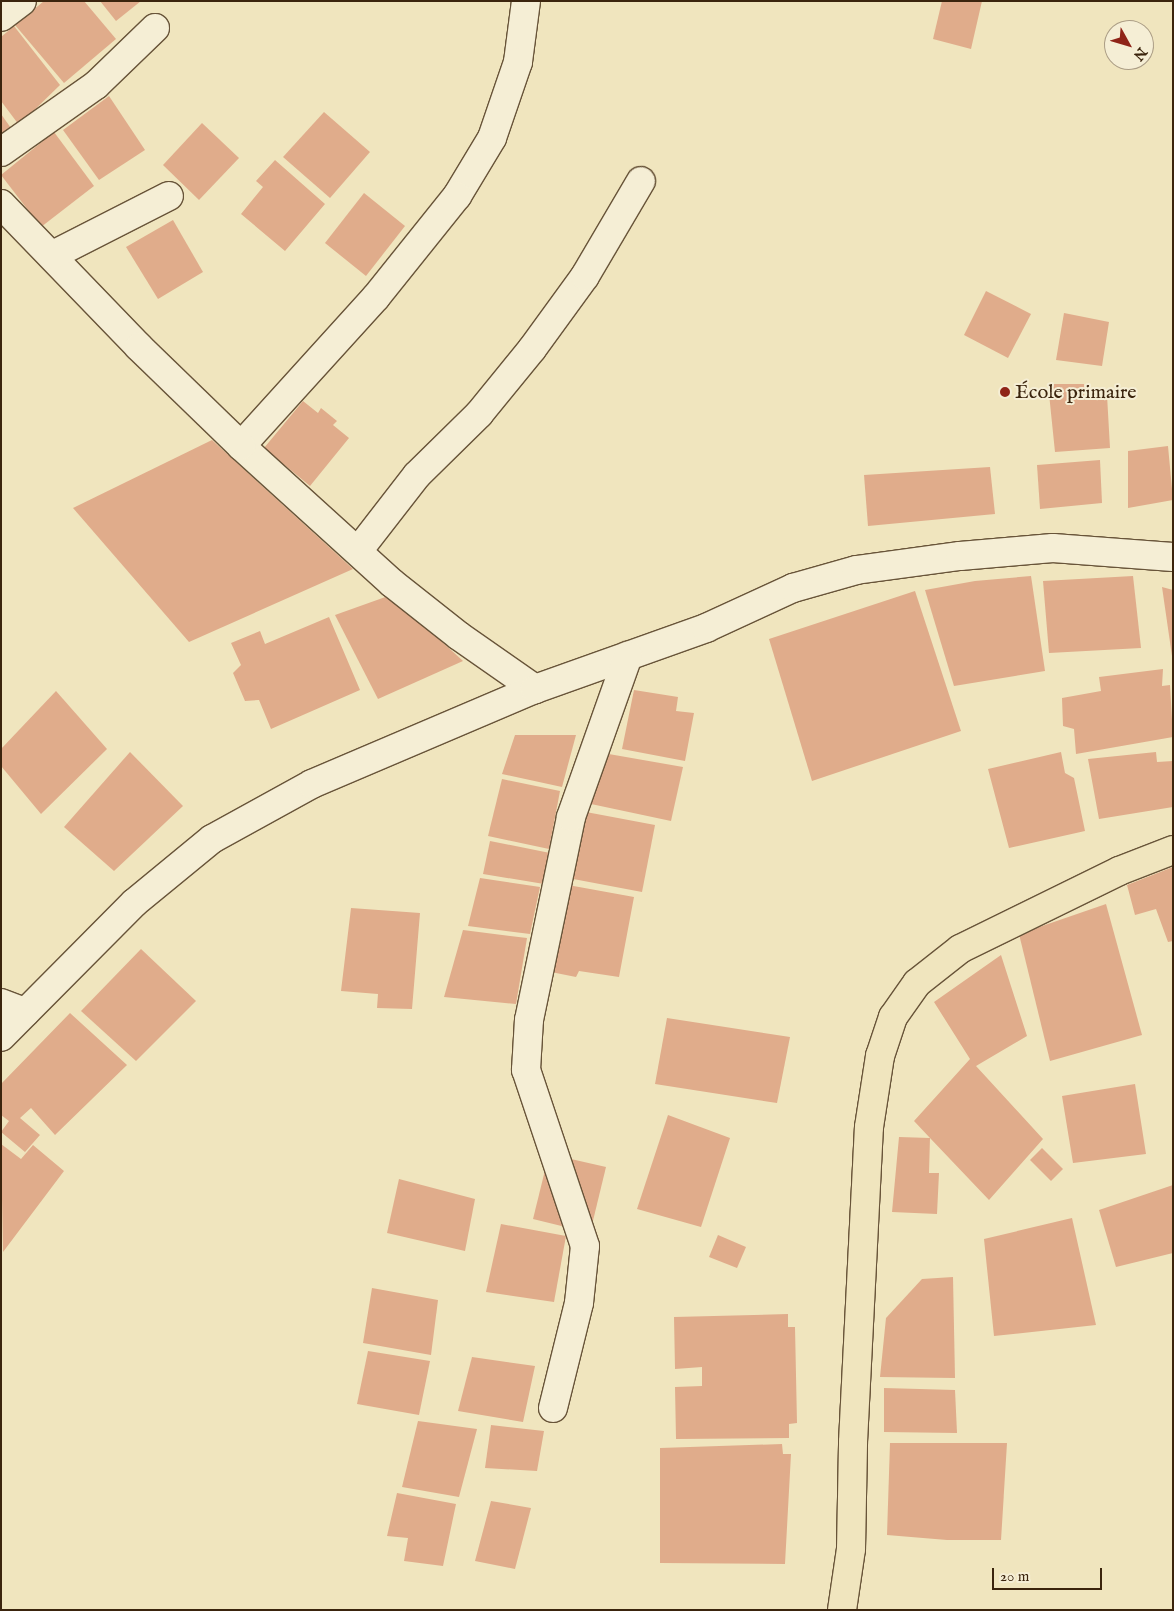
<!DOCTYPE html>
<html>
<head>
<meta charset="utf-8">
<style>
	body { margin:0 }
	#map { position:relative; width:1174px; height:1611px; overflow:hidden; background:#f0e5be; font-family:"IM FELL English",serif }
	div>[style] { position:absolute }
	.building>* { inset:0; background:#e0ac8b }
	.roads { filter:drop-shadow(1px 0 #685439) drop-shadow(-1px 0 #685439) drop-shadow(0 1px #685439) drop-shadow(0 -1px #685439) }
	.minor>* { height:28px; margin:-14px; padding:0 14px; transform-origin:14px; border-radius:14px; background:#f5eed5 }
	.major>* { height:28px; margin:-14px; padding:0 14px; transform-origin:14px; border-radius:14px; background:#f0e5be }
	.dots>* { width:14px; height:14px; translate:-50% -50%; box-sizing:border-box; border:2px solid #f5eed5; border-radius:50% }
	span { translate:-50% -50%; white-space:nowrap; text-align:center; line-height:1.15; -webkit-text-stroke:4px #f5eed5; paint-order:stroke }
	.poi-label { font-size:20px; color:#3b240d }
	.left { translate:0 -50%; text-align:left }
	.frame { position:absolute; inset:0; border:2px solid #3b240d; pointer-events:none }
	.north { position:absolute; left:1104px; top:20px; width:50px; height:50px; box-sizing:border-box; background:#f5eed5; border:1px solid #ab9d85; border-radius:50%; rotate:129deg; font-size:14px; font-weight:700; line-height:20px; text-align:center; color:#3b240d }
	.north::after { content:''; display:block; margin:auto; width:18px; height:22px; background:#8f2418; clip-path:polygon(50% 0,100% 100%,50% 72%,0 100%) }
	.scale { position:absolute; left:992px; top:1568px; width:110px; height:22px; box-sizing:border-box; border:2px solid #3b240d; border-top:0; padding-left:6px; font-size:15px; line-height:18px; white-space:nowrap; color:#3b240d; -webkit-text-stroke:4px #f5eed5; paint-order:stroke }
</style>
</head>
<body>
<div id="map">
	<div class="building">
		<div style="clip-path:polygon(44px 1px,84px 1px,116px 39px,64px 83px,15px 25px)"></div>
		<div style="clip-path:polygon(100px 1px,141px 1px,116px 21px)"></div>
		<div style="clip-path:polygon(942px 1px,982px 1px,971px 49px,933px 39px)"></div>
		<div style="clip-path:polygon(14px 26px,60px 85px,19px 125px,1px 101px,1px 37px)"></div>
		<div style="clip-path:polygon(109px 96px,145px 150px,99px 180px,63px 130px)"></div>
		<div style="clip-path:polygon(324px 112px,370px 152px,330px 198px,283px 157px)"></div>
		<div style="clip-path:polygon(1px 114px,13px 131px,1px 139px)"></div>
		<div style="clip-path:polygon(202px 123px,239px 158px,199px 200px,163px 165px)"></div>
		<div style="clip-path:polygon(54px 132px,94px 186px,41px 227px,1px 175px)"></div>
		<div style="clip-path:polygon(275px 160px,325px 204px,285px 251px,241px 214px,263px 187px,256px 181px)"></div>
		<div style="clip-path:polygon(364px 193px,405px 226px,366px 276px,325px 243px)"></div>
		<div style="clip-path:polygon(173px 220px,203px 272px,158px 299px,126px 247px)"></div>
		<div style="clip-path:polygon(986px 291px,1031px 314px,1008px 358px,964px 335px)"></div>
		<div style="clip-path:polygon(1064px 313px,1109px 322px,1102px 366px,1056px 360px)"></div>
		<div style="clip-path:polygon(1048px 384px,1084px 384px,1084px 397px,1107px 395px,1110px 448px,1055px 452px)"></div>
		<div style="clip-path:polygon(303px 401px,318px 413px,321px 408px,337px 421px,333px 425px,349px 438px,310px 486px,264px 448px)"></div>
		<div style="clip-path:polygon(212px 440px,353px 569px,189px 642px,73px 508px)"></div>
		<div style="clip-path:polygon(1168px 446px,1173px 500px,1128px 508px,1128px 451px)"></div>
		<div style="clip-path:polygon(1100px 460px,1102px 503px,1040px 509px,1037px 465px)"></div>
		<div style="clip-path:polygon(990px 467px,995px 514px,868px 526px,864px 475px)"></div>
		<div style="clip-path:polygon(1031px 576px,1045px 671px,954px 686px,925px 590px,975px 581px)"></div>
		<div style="clip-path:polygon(1133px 576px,1141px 648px,1049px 653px,1043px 581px)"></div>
		<div style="clip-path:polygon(1162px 587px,1173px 590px,1173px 656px,1172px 656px)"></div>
		<div style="clip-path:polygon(915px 591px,961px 731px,812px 781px,769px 639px)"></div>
		<div style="clip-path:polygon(391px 595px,463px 661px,378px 699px,335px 615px)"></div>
		<div style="clip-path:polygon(329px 617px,360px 690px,271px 729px,259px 700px,245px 701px,233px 673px,241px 665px,231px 643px,260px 631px,265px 644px)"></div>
		<div style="clip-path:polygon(1163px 669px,1162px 686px,1170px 685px,1173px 737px,1076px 754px,1074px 729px,1063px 726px,1062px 698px,1101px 691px,1099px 677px)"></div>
		<div style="clip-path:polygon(634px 690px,678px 697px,676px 711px,694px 713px,685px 761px,622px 749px)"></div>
		<div style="clip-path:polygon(56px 691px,107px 749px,41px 814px,1px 766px,1px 749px)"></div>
		<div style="clip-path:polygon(515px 735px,576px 735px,562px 787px,502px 774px)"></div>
		<div style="clip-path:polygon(130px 752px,183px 806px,114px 871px,64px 827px)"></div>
		<div style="clip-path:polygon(1061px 752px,1065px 773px,1074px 778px,1085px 831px,1009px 848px,988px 769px)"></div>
		<div style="clip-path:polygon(1156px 752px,1157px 762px,1173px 761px,1173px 807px,1099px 819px,1088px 759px)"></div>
		<div style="clip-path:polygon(603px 753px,683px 767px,671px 821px,591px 804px)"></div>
		<div style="clip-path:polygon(502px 779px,560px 791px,549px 849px,488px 836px)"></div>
		<div style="clip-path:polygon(586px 812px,655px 825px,642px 892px,568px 878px)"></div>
		<div style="clip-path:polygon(490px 841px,550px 853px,544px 884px,483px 874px)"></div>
		<div style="clip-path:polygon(1173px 867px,1173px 941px,1168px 942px,1156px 909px,1135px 915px,1127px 885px)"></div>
		<div style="clip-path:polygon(480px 878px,540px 887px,530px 934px,468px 926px)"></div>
		<div style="clip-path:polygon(568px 885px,634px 897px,619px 977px,579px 971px,576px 977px,551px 972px)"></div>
		<div style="clip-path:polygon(1106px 904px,1142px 1035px,1050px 1061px,1019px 934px)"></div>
		<div style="clip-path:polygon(351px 908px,420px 913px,412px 1009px,377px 1008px,378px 994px,341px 991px)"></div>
		<div style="clip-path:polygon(463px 930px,527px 938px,516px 1004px,444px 997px)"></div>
		<div style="clip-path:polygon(141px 949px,196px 1001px,136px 1061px,81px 1011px)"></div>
		<div style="clip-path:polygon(1001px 955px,1027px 1036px,976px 1066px,1043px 1139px,989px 1200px,930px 1138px,929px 1173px,939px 1173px,937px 1214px,892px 1212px,899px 1137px,930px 1138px,914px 1121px,970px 1059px,934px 1002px)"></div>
		<div style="clip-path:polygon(70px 1013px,127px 1065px,55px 1135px,31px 1108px,20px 1118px,40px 1135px,25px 1152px,1px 1132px,9px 1121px,1px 1115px,1px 1084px)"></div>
		<div style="clip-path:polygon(667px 1018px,790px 1037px,777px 1103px,655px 1084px)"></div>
		<div style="clip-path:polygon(1135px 1084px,1146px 1154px,1073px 1163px,1062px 1096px)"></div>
		<div style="clip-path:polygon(668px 1115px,730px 1138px,701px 1227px,637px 1209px)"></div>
		<div style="clip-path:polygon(1px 1144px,21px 1159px,33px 1145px,64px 1171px,3px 1252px)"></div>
		<div style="clip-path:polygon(1042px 1148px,1063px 1169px,1051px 1181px,1030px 1160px)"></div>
		<div style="clip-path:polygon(549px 1154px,606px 1167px,590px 1233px,533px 1219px)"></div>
		<div style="clip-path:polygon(399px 1179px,475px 1199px,465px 1251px,387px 1233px)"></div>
		<div style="clip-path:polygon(1173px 1185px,1173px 1253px,1116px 1267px,1099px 1210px)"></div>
		<div style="clip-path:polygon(1072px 1218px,1096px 1325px,994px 1336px,984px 1239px)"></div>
		<div style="clip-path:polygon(501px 1224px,566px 1236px,554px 1302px,486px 1292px)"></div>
		<div style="clip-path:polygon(718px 1235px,746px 1247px,737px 1268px,709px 1257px)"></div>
		<div style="clip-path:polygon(953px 1277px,955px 1378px,880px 1377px,886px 1318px,922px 1279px)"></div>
		<div style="clip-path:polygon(372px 1288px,438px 1300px,431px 1355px,363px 1343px)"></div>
		<div style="clip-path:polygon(788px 1314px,788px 1327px,795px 1327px,797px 1423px,789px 1424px,789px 1438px,676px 1439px,675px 1387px,702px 1386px,702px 1367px,675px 1369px,674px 1317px)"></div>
		<div style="clip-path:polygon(368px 1351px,430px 1361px,419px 1415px,357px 1404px)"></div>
		<div style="clip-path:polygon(472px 1357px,535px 1366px,523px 1422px,458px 1411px)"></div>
		<div style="clip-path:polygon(884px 1388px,955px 1390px,957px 1433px,884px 1432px)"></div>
		<div style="clip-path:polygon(418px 1421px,477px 1429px,459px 1497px,402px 1487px)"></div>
		<div style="clip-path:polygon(491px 1425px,544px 1431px,537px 1471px,485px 1468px)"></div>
		<div style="clip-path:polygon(890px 1443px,1007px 1443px,1001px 1540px,947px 1540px,887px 1535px)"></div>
		<div style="clip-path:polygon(782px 1444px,783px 1454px,791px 1454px,785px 1564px,660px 1563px,660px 1448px)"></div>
		<div style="clip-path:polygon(397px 1493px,456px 1504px,443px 1566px,404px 1561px,408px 1538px,387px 1536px)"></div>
		<div style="clip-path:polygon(491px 1501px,531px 1508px,515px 1569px,475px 1561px)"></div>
	</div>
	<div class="roads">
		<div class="minor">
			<div style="left:526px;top:1px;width:62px;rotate:97.5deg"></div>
			<div style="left:518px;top:62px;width:80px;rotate:108.9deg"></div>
			<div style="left:492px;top:138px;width:68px;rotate:121.1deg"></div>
			<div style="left:457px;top:196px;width:129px;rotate:128.7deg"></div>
			<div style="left:376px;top:297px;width:201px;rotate:132.2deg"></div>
			<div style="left:241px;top:446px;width:204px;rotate:42.2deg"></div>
			<div style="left:392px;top:583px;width:85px;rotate:38.3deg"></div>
			<div style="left:459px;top:636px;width:93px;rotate:34.9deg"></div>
			<div style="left:1px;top:17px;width:26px;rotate:-37deg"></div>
			<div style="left:1px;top:152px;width:116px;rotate:-35.2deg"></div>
			<div style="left:96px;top:85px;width:82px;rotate:-44deg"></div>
			<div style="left:1px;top:204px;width:199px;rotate:46deg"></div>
			<div style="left:139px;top:347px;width:142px;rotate:44.1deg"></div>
			<div style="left:53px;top:255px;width:130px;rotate:-27deg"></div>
			<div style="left:358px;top:551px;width:96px;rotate:-52.2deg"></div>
			<div style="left:417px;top:475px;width:87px;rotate:-44.5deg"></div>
			<div style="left:479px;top:414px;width:84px;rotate:-50.8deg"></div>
			<div style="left:532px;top:349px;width:90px;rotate:-54deg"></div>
			<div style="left:585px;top:276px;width:110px;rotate:-59.5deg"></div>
			<div style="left:1px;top:1003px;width:26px;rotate:21deg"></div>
			<div style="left:1px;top:1037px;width:189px;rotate:-45.2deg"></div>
			<div style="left:134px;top:903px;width:101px;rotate:-39.4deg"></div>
			<div style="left:212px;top:839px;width:114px;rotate:-28.8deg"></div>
			<div style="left:312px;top:784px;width:242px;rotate:-23.1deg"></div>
			<div style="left:535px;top:689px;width:182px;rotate:-19.6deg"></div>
			<div style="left:706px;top:628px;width:96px;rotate:-24.7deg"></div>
			<div style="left:793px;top:588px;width:66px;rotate:-15.9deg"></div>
			<div style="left:856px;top:570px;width:105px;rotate:-7.7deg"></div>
			<div style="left:960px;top:556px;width:93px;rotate:-4.9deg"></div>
			<div style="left:1053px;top:548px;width:120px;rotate:4.3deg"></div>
			<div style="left:553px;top:1408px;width:108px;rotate:-76.1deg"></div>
			<div style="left:579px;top:1303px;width:57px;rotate:-84deg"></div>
			<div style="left:585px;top:1246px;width:186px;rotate:-108.5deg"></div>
			<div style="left:526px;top:1070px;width:50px;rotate:-86.6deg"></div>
			<div style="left:529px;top:1020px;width:207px;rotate:-78.3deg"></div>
			<div style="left:571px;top:817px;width:171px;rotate:-70.5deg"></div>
		</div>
		<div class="major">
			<div style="left:842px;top:1610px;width:62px;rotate:-81.6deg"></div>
			<div style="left:851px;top:1549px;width:107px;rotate:-88.9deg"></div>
			<div style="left:853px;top:1442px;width:315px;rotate:-87.1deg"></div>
			<div style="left:869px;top:1127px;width:72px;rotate:-81.2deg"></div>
			<div style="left:880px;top:1056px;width:41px;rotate:-71.6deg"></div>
			<div style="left:893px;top:1017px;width:42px;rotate:-54.8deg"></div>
			<div style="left:917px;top:983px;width:55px;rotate:-38.3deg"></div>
			<div style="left:960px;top:949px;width:177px;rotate:-26.1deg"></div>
			<div style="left:1119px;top:871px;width:58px;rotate:-21.3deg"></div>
		</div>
	</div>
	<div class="dots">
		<div style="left:1005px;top:392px;background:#8f2418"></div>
	</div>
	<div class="poi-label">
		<span class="left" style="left:1015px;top:392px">École primaire</span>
	</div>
	<div class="frame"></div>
	<div class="north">N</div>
	<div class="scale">20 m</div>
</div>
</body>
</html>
